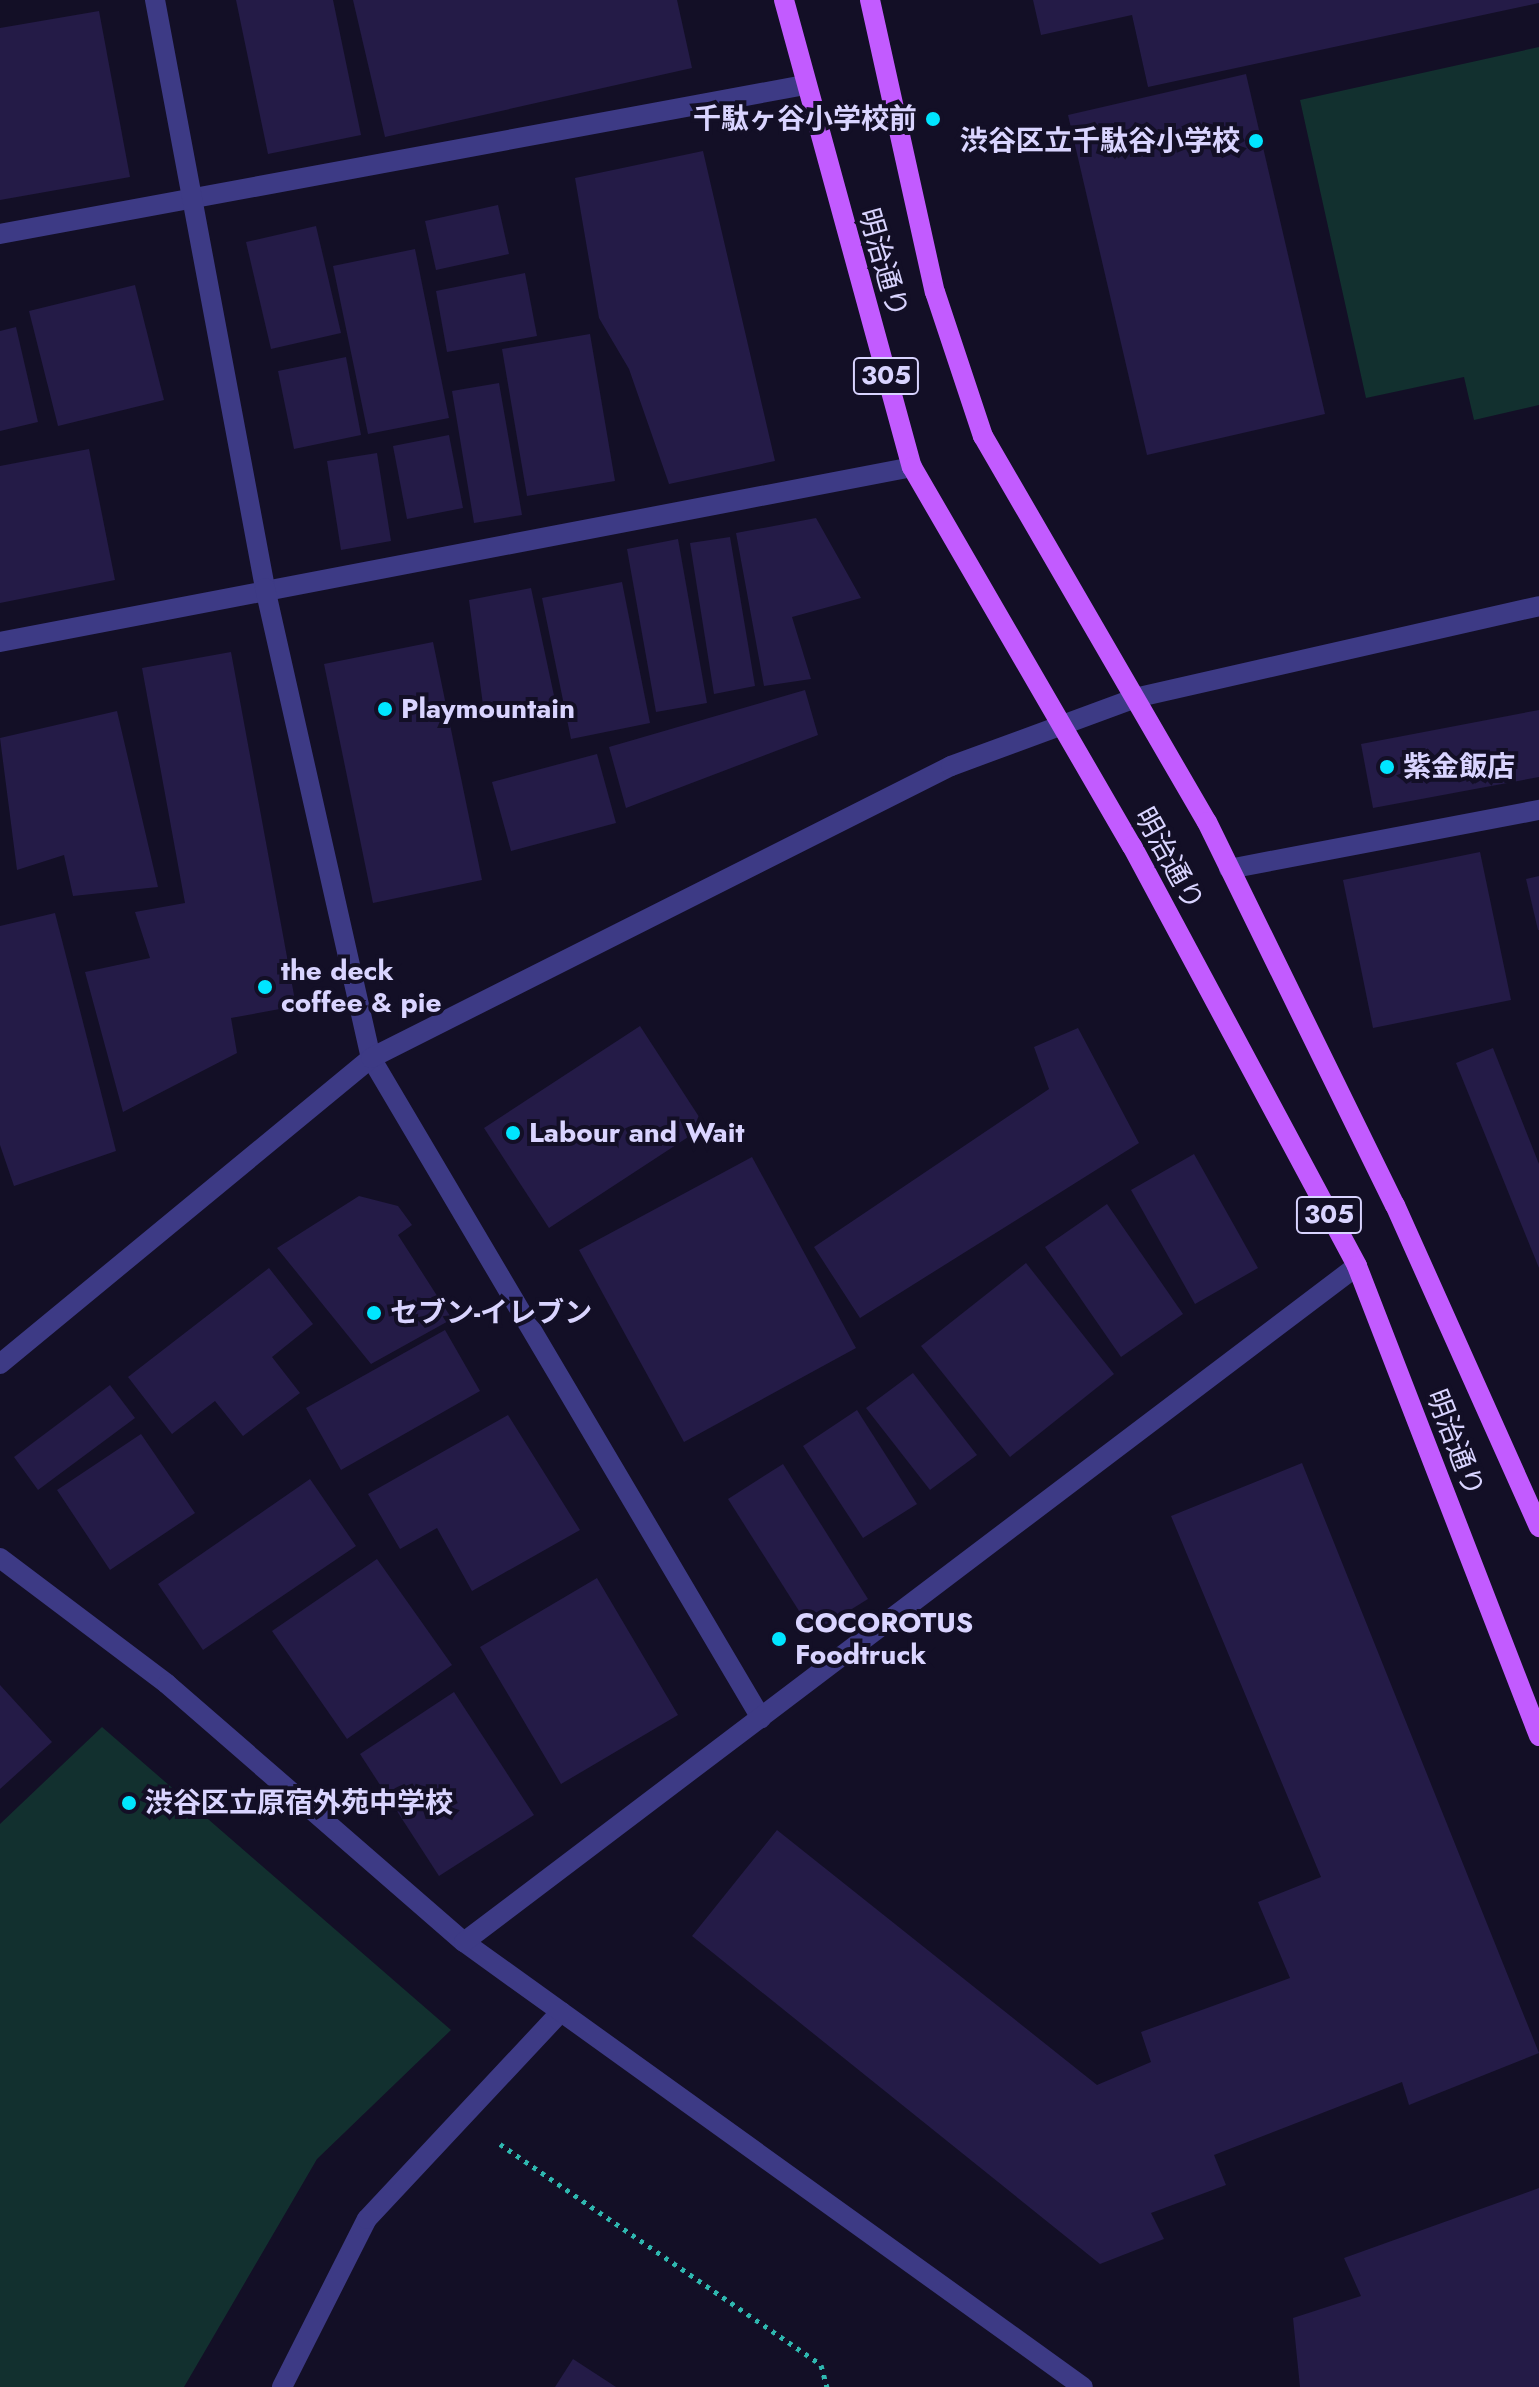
<!DOCTYPE html>
<html>
<head>
<meta charset="utf-8">
<style>
	body { margin:0 }
	#map { position:relative; width:1539px; height:2387px; overflow:hidden; background:#130f26; font-family:Jost,"Noto Sans JP",sans-serif }
	div>[style] { position:absolute }
	.green>* { inset:0; background:#12302f }
	.building>* { inset:0; background:#241b47 }
	.path>* { height:5px; margin-top:-2.5px; transform-origin:0; background:repeating-linear-gradient(90deg,#2fb8b0 0 4px,transparent 0 10px) }
	.service>* { height:20px; margin:-10px; padding:0 10px; transform-origin:10px; border-radius:10px; background:#3d3a85 }
	.pedestrian>* { height:20px; margin:-10px; padding:0 10px; transform-origin:10px; border-radius:10px; background:#3d3a85 }
	.minor>* { height:20px; margin:-10px; padding:0 10px; transform-origin:10px; border-radius:10px; background:#3d3a85 }
	.tertiary>* { height:20px; margin:-10px; padding:0 10px; transform-origin:10px; border-radius:10px; background:#3d3a85 }
	.primary>* { height:20px; margin:-10px; padding:0 10px; transform-origin:10px; border-radius:10px; background:#c25bff }
	.dots>* { width:22px; height:22px; translate:-50% -50%; box-sizing:border-box; border:4px solid #130f26; border-radius:50% }
	span { translate:-50% -50%; white-space:nowrap; text-align:center; line-height:1.15; -webkit-text-stroke:8px #130f26; paint-order:stroke }
	.shield-label span { padding:2px 6px; background:#130f26; border:2px solid; border-radius:6px; -webkit-text-stroke-width:0 }
	.shield-label { font-size:26px; color:#d9d4ff; font-weight:700 }
	.poi-label { font-size:28px; color:#d9d4ff; font-weight:700 }
	.right { translate:-100% -50%; text-align:right }
	.left { translate:0 -50%; text-align:left }
	.street-label { font-size:28px; color:#d9d4ff }
</style>
</head>
<body>
<div id="map">
	<div class="green">
		<div style="clip-path:polygon(1539px 47px,1539px 405px,1474px 420px,1464px 377px,1366px 398px,1300px 100px)"></div>
		<div style="clip-path:polygon(102px 1727px,451px 2030px,317px 2159px,184px 2387px,0 2387px,0 1824px)"></div>
	</div>
	<div class="building">
		<div style="clip-path:polygon(236px 0,333px 0,361px 135px,268px 154px)"></div>
		<div style="clip-path:polygon(353px 0,677px 0,692px 68px,385px 137px)"></div>
		<div style="clip-path:polygon(1033px 0,1539px 0,1539px 3px,1148px 87px,1132px 15px,1041px 35px)"></div>
		<div style="clip-path:polygon(99px 11px,130px 177px,0 200px,0 28px)"></div>
		<div style="clip-path:polygon(1246px 74px,1325px 414px,1147px 455px,1068px 115px)"></div>
		<div style="clip-path:polygon(703px 151px,775px 461px,669px 484px,629px 369px,599px 318px,575px 178px)"></div>
		<div style="clip-path:polygon(498px 205px,509px 254px,436px 270px,425px 221px)"></div>
		<div style="clip-path:polygon(316px 226px,341px 333px,271px 349px,246px 242px)"></div>
		<div style="clip-path:polygon(415px 249px,449px 418px,368px 434px,333px 266px)"></div>
		<div style="clip-path:polygon(525px 273px,537px 336px,447px 352px,436px 291px)"></div>
		<div style="clip-path:polygon(135px 285px,164px 400px,58px 426px,29px 311px)"></div>
		<div style="clip-path:polygon(16px 327px,38px 422px,0 431px,0 331px)"></div>
		<div style="clip-path:polygon(590px 334px,615px 481px,527px 496px,502px 349px)"></div>
		<div style="clip-path:polygon(346px 357px,361px 435px,294px 449px,278px 371px)"></div>
		<div style="clip-path:polygon(499px 383px,522px 515px,474px 523px,452px 391px)"></div>
		<div style="clip-path:polygon(449px 435px,463px 508px,407px 519px,393px 446px)"></div>
		<div style="clip-path:polygon(89px 449px,115px 580px,0 603px,0 466px)"></div>
		<div style="clip-path:polygon(377px 453px,391px 541px,341px 550px,327px 461px)"></div>
		<div style="clip-path:polygon(816px 518px,861px 598px,792px 617px,811px 679px,764px 686px,736px 533px)"></div>
		<div style="clip-path:polygon(730px 537px,755px 686px,714px 694px,690px 543px)"></div>
		<div style="clip-path:polygon(678px 539px,707px 703px,656px 712px,627px 549px)"></div>
		<div style="clip-path:polygon(622px 582px,650px 723px,571px 739px,542px 598px)"></div>
		<div style="clip-path:polygon(531px 588px,556px 705px,485px 720px,469px 600px)"></div>
		<div style="clip-path:polygon(433px 642px,482px 880px,373px 903px,324px 664px)"></div>
		<div style="clip-path:polygon(231px 652px,296px 1006px,231px 1018px,237px 1053px,123px 1112px,85px 972px,150px 958px,135px 912px,185px 903px,142px 668px)"></div>
		<div style="clip-path:polygon(805px 690px,818px 735px,626px 808px,609px 747px)"></div>
		<div style="clip-path:polygon(1539px 710px,1539px 777px,1373px 808px,1361px 744px)"></div>
		<div style="clip-path:polygon(117px 711px,158px 887px,73px 896px,64px 855px,17px 870px,0 738px)"></div>
		<div style="clip-path:polygon(597px 754px,616px 823px,511px 851px,492px 782px)"></div>
		<div style="clip-path:polygon(1480px 852px,1511px 1000px,1373px 1028px,1343px 880px)"></div>
		<div style="clip-path:polygon(1539px 876px,1539px 930px,1538px 930px,1526px 879px)"></div>
		<div style="clip-path:polygon(55px 913px,116px 1151px,14px 1186px,0 1145px,0 926px)"></div>
		<div style="clip-path:polygon(640px 1026px,705px 1126px,549px 1228px,484px 1128px)"></div>
		<div style="clip-path:polygon(1078px 1028px,1139px 1143px,860px 1318px,814px 1247px,1049px 1089px,1034px 1047px)"></div>
		<div style="clip-path:polygon(1493px 1048px,1539px 1164px,1539px 1268px,1456px 1063px)"></div>
		<div style="clip-path:polygon(1194px 1154px,1258px 1268px,1195px 1304px,1131px 1190px)"></div>
		<div style="clip-path:polygon(752px 1157px,856px 1348px,684px 1442px,579px 1250px)"></div>
		<div style="clip-path:polygon(359px 1196px,398px 1206px,412px 1225px,398px 1235px,452px 1319px,371px 1364px,277px 1248px)"></div>
		<div style="clip-path:polygon(1107px 1204px,1183px 1314px,1121px 1357px,1045px 1247px)"></div>
		<div style="clip-path:polygon(1026px 1263px,1114px 1374px,1010px 1457px,921px 1346px)"></div>
		<div style="clip-path:polygon(269px 1268px,313px 1324px,272px 1357px,300px 1393px,243px 1436px,215px 1401px,172px 1434px,128px 1377px)"></div>
		<div style="clip-path:polygon(445px 1330px,480px 1391px,341px 1470px,306px 1408px)"></div>
		<div style="clip-path:polygon(913px 1373px,977px 1455px,930px 1490px,866px 1408px)"></div>
		<div style="clip-path:polygon(110px 1385px,135px 1418px,38px 1490px,14px 1457px)"></div>
		<div style="clip-path:polygon(857px 1410px,917px 1504px,863px 1538px,803px 1446px)"></div>
		<div style="clip-path:polygon(508px 1415px,580px 1530px,472px 1591px,437px 1528px,400px 1549px,368px 1494px)"></div>
		<div style="clip-path:polygon(141px 1434px,195px 1513px,110px 1570px,57px 1490px)"></div>
		<div style="clip-path:polygon(1302px 1463px,1539px 2053px,1409px 2105px,1402px 2082px,1214px 2155px,1226px 2185px,1151px 2213px,1164px 2239px,1100px 2264px,692px 1936px,777px 1830px,1097px 2085px,1151px 2062px,1141px 2032px,1290px 1978px,1258px 1902px,1321px 1877px,1171px 1516px)"></div>
		<div style="clip-path:polygon(783px 1464px,868px 1599px,813px 1633px,728px 1499px)"></div>
		<div style="clip-path:polygon(310px 1479px,356px 1546px,203px 1650px,158px 1584px)"></div>
		<div style="clip-path:polygon(377px 1559px,452px 1665px,347px 1739px,272px 1631px)"></div>
		<div style="clip-path:polygon(597px 1578px,678px 1715px,561px 1784px,480px 1647px)"></div>
		<div style="clip-path:polygon(0 1685px,52px 1742px,0 1789px)"></div>
		<div style="clip-path:polygon(454px 1692px,534px 1815px,439px 1876px,360px 1754px)"></div>
		<div style="clip-path:polygon(1539px 2188px,1539px 2387px,1300px 2387px,1293px 2318px,1361px 2296px,1344px 2258px)"></div>
		<div style="clip-path:polygon(573px 2359px,616px 2387px,555px 2387px)"></div>
	</div>
	<div class="path">
		<div style="left:500px;top:2144px;width:390px;rotate:34.5deg"></div>
		<div style="left:821px;top:2365px;width:23px;rotate:75deg"></div>
	</div>
	<div class="service">
		<div style="left:1229px;top:869px;width:316px;rotate:-10.8deg"></div>
	</div>
	<div class="pedestrian">
		<div style="left:282px;top:2387px;width:188px;rotate:-63.2deg"></div>
		<div style="left:367px;top:2219px;width:284px;rotate:-46.9deg"></div>
	</div>
	<div class="minor">
		<div style="left:0;top:234px;width:819px;rotate:-10.49deg"></div>
		<div style="left:0;top:642px;width:929px;rotate:-10.86deg"></div>
		<div style="left:371px;top:1058px;width:767px;rotate:59.42deg"></div>
		<div style="left:0;top:1558px;width:209px;rotate:37deg"></div>
		<div style="left:167px;top:1684px;width:393px;rotate:41deg"></div>
		<div style="left:464px;top:1942px;width:762px;rotate:35.71deg"></div>
		<div style="left:464px;top:1942px;width:1120px;rotate:-37.13deg"></div>
	</div>
	<div class="tertiary">
		<div style="left:155px;top:0;width:598px;rotate:79.4deg"></div>
		<div style="left:265px;top:588px;width:482px;rotate:77.3deg"></div>
		<div style="left:0;top:1364px;width:481px;rotate:-39.5deg"></div>
		<div style="left:371px;top:1058px;width:649px;rotate:-26.72deg"></div>
		<div style="left:951px;top:766px;width:200px;rotate:-20.2deg"></div>
		<div style="left:1139px;top:697px;width:410px;rotate:-12.8deg"></div>
	</div>
	<div class="primary">
		<div style="left:784px;top:0;width:484px;rotate:74.7deg"></div>
		<div style="left:912px;top:467px;width:438px;rotate:59.9deg"></div>
		<div style="left:1132px;top:846px;width:476px;rotate:61.8deg"></div>
		<div style="left:1357px;top:1266px;width:504px;rotate:68.83deg"></div>
		<div style="left:870px;top:0;width:299px;rotate:77.5deg"></div>
		<div style="left:935px;top:292px;width:152px;rotate:71.6deg"></div>
		<div style="left:983px;top:436px;width:446px;rotate:59.9deg"></div>
		<div style="left:1207px;top:822px;width:427px;rotate:63.9deg"></div>
		<div style="left:1395px;top:1205px;width:353px;rotate:65.9deg"></div>
	</div>
	<div class="dots">
		<div style="left:933px;top:119px;background:#00e5ff"></div>
		<div style="left:1256px;top:141px;background:#00e5ff"></div>
		<div style="left:385px;top:709px;background:#00e5ff"></div>
		<div style="left:1387px;top:767px;background:#00e5ff"></div>
		<div style="left:265px;top:987px;background:#00e5ff"></div>
		<div style="left:513px;top:1133px;background:#00e5ff"></div>
		<div style="left:374px;top:1313px;background:#00e5ff"></div>
		<div style="left:779px;top:1639px;background:#00e5ff"></div>
		<div style="left:129px;top:1803px;background:#00e5ff"></div>
	</div>
	<div class="shield-label">
		<span style="left:886px;top:376px">305</span>
		<span style="left:1329px;top:1215px">305</span>
	</div>
	<div class="poi-label">
		<span class="right" style="left:917px;top:119px">千駄ヶ谷小学校前</span>
		<span class="right" style="left:1240px;top:141px">渋谷区立千駄谷小学校</span>
		<span class="left" style="left:401px;top:709px">Playmountain</span>
		<span class="left" style="left:1403px;top:767px">紫金飯店</span>
		<span class="left" style="left:281px;top:987px">the deck<br>coffee &amp; pie</span>
		<span class="left" style="left:529px;top:1133px">Labour and Wait</span>
		<span class="left" style="left:390px;top:1313px">セブン-イレブン</span>
		<span class="left" style="left:795px;top:1639px">COCOROTUS<br>Foodtruck</span>
		<span class="left" style="left:145px;top:1803px">渋谷区立原宿外苑中学校</span>
	</div>
	<div class="street-label">
		<span style="left:883px;top:263px;rotate:74deg">明治通り</span>
		<span style="left:1169px;top:859px;rotate:61deg">明治通り</span>
		<span style="left:1455px;top:1443px;rotate:69deg">明治通り</span>
	</div>
</div>
</body>
</html>
